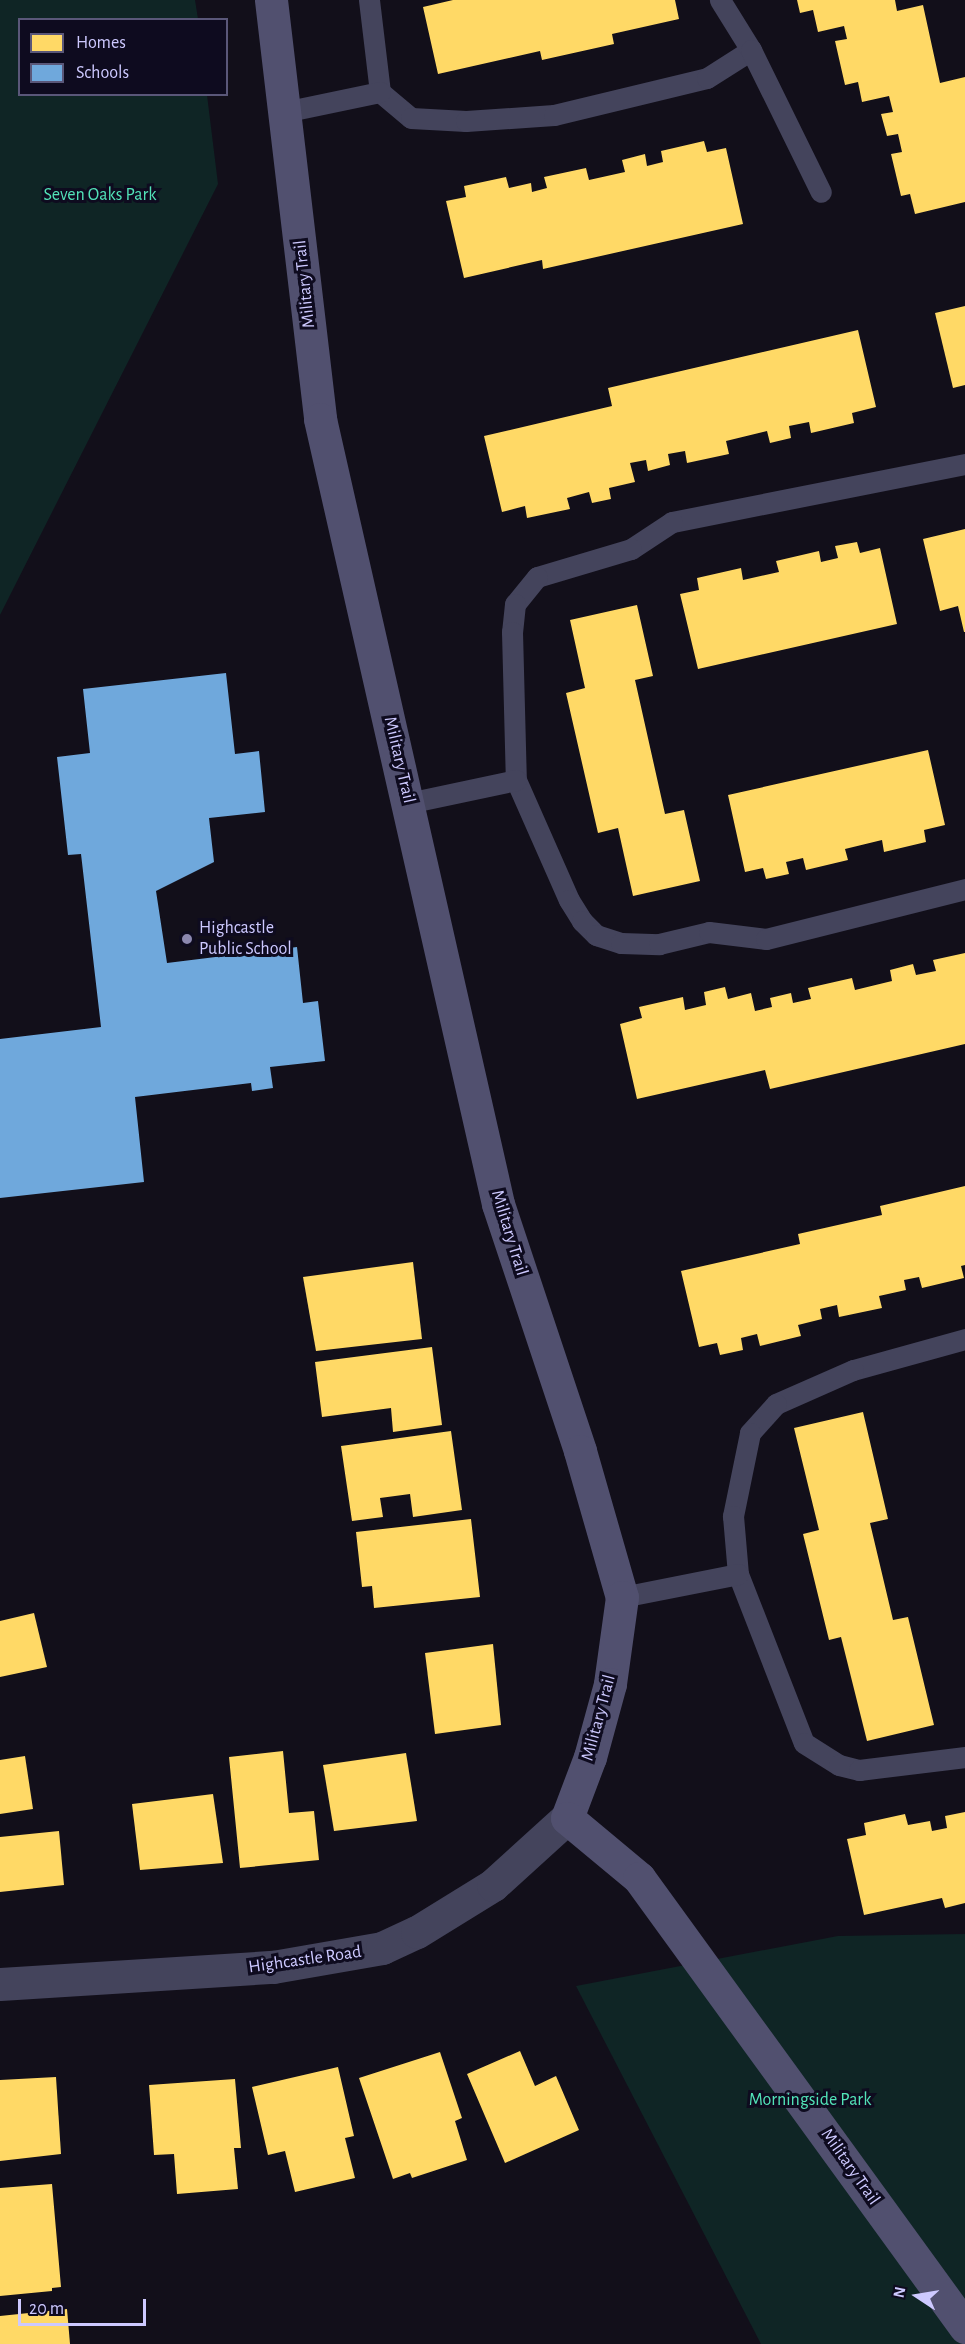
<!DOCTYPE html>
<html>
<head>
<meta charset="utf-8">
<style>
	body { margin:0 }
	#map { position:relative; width:965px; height:2344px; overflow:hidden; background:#120f1a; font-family:"Alegreya Sans",sans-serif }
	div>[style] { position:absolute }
	.green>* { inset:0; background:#0f2525 }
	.homes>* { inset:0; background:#ffd966 }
	.schools>* { inset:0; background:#6fa8dc }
	.lane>* { height:21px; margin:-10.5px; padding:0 10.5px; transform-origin:10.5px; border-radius:10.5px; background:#44445c }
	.street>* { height:33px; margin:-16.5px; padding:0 16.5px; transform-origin:16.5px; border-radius:16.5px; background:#44445c }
	.secondary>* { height:33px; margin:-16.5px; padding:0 16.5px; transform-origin:16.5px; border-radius:16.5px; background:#51506f }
	.dots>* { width:16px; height:16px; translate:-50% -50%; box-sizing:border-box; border:3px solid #0e0b1f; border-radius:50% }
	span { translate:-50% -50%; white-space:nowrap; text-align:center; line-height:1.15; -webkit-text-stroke:6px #0e0b1f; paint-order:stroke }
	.park-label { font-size:18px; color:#52e3b8 }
	.street-label { font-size:18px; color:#cdc9ff }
	.poi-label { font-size:18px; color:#cdc9ff }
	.left { translate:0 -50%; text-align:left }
	.legend { position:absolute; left:18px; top:18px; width:210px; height:78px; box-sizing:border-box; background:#0e0b1f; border:2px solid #5a5779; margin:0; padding:8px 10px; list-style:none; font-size:18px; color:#cdc9ff }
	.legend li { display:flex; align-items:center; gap:12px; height:30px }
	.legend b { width:30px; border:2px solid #5a5779 }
	.north { position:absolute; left:887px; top:2266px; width:60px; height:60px; -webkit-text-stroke:4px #0e0b1f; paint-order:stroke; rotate:282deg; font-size:16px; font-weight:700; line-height:24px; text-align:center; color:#cdc9ff }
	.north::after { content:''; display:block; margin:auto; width:21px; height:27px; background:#cdc9ff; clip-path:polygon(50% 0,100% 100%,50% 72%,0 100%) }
	.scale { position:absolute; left:18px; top:2299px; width:128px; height:27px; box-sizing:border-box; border:3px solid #cdc9ff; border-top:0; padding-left:8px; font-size:18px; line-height:21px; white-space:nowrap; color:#cdc9ff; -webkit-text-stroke:4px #0e0b1f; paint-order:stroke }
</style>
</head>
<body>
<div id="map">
	<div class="green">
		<div style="clip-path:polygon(0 0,195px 0,198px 19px,20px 20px,20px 94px,207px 95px,218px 184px,0 615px)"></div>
		<div style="clip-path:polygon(965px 1934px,965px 2344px,761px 2344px,576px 1986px,838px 1936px)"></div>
	</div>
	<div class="homes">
		<div style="clip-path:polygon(453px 0,675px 0,679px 19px,612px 34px,614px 44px,542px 60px,540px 51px,438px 74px,423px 7px)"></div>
		<div style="clip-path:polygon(797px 0,895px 0,897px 11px,923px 5px,940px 83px,965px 77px,965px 202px,915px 214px,910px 194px,901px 196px,891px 154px,902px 152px,898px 134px,887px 136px,881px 114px,893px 112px,889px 96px,862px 102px,858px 82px,845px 85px,835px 41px,847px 39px,844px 26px,818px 32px,813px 10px,800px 13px)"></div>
		<div style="clip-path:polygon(704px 141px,707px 152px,726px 148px,743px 224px,543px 269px,542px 260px,464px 278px,446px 201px,466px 197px,464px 186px,506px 177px,509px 188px,531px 183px,532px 192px,547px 188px,544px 177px,586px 168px,589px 180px,625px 172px,622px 160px,645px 154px,647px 166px,663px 162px,661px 151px)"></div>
		<div style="clip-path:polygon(965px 306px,965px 385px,953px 388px,935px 313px)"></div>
		<div style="clip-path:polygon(858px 330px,876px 407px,852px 413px,854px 423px,811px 433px,809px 422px,789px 426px,791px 438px,770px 443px,767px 431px,726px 441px,729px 454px,687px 463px,685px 451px,668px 454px,670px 465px,648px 471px,646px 460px,630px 463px,635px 482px,609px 488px,611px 499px,592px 503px,589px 492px,567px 498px,570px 509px,527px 518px,525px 506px,502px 512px,484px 436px,612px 406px,608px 388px)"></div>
		<div style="clip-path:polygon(965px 529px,965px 632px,964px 632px,958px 606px,940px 611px,923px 539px)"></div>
		<div style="clip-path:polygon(857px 542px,860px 553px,880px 548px,897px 624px,698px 669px,680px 594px,699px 590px,697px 578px,741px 568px,743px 580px,779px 572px,776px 561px,819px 551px,821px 562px,838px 558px,835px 546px)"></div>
		<div style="clip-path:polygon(637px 605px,653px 676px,635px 680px,665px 814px,684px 810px,700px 881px,633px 896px,618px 828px,598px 833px,566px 693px,585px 688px,570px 620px)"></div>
		<div style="clip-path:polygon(928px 750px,945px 825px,924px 830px,926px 842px,884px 852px,882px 840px,845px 849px,848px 860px,806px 870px,803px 858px,786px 862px,789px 874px,766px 879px,763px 868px,745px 872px,728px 795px)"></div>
		<div style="clip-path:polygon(965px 953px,965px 1044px,770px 1089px,765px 1070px,637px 1099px,620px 1024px,642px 1018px,639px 1007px,683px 997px,685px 1010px,706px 1005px,704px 992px,725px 987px,728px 999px,751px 993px,755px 1011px,772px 1007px,770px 998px,791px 993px,793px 1003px,811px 999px,808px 988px,852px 978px,855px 990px,892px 981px,890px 970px,913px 964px,916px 975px,936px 971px,933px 960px)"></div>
		<div style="clip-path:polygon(965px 1186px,965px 1265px,961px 1266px,964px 1278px,922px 1288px,919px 1277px,904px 1280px,906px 1290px,879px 1296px,882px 1308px,839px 1317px,837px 1305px,820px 1309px,822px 1319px,798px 1325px,801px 1336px,760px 1346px,757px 1334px,741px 1338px,743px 1350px,720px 1355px,717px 1343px,699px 1347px,681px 1271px,800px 1244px,798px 1234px,882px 1215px,880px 1206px)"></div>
		<div style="clip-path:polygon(413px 1262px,422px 1339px,316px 1351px,303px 1277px)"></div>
		<div style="clip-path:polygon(432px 1347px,442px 1425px,393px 1432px,391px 1408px,322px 1417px,315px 1362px)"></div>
		<div style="clip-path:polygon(863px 1412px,888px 1519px,870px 1523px,893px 1620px,908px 1617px,934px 1725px,867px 1741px,841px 1637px,829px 1640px,803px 1534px,819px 1530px,794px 1428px)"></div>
		<div style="clip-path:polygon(451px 1431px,462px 1510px,413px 1517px,410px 1494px,380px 1498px,383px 1517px,352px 1521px,341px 1446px)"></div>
		<div style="clip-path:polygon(471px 1519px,480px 1597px,374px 1608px,372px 1586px,362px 1587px,356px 1532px)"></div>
		<div style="clip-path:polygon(34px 1613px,47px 1667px,0 1677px,0 1621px)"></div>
		<div style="clip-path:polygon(493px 1644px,501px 1725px,435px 1734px,425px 1653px)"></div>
		<div style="clip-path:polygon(283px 1751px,289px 1813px,314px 1811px,319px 1860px,240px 1868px,229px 1757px)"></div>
		<div style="clip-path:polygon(406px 1753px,417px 1821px,334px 1831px,323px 1765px)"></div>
		<div style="clip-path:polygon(25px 1756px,33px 1809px,0 1814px,0 1760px)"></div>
		<div style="clip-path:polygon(213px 1794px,223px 1863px,140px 1870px,132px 1804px)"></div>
		<div style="clip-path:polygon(965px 1812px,965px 1903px,945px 1908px,942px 1898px,864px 1915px,847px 1839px,866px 1835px,864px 1823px,905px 1814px,908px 1825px,930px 1821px,932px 1831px,947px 1828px,945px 1816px)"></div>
		<div style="clip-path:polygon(59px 1831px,64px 1885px,0 1892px,0 1837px)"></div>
		<div style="clip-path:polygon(520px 2051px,535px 2086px,556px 2076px,579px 2130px,505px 2163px,467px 2074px)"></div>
		<div style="clip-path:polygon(440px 2052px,462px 2118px,455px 2121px,467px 2160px,412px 2178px,410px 2173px,393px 2179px,359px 2078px)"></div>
		<div style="clip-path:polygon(338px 2067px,354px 2136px,345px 2138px,355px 2178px,295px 2192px,285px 2151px,268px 2155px,252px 2087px)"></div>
		<div style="clip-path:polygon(56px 2077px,61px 2154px,0 2161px,0 2080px)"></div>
		<div style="clip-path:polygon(235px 2079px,241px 2148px,234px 2148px,238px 2189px,177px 2194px,174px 2154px,154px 2155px,149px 2085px)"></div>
		<div style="clip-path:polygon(52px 2184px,61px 2287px,52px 2288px,52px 2291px,0 2296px,0 2188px)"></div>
		<div style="clip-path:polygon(67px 2309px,70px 2344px,0 2344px,0 2316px)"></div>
	</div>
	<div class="schools">
		<div style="clip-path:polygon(226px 673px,235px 754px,259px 751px,265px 812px,209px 818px,214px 862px,156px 891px,167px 963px,297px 947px,303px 1003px,318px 1001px,325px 1061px,270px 1067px,273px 1088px,252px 1091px,251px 1083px,135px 1097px,144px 1182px,0 1198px,0 1039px,101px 1027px,81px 854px,68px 855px,57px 757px,90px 753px,83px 689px)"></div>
	</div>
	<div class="lane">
		<div style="left:369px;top:0;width:93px;rotate:83.2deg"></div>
		<div style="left:380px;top:92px;width:40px;rotate:40deg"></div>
		<div style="left:411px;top:118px;width:55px;rotate:3.1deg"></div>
		<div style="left:466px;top:121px;width:88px;rotate:-3.9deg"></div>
		<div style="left:554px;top:115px;width:157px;rotate:-13.6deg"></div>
		<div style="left:707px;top:78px;width:52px;rotate:-32.5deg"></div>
		<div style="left:751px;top:50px;width:59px;rotate:-121.8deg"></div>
		<div style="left:751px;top:50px;width:158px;rotate:63.8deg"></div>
		<div style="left:284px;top:112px;width:98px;rotate:-11.8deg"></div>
		<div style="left:965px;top:464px;width:299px;rotate:168.8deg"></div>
		<div style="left:672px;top:522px;width:49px;rotate:146.6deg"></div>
		<div style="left:631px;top:549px;width:98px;rotate:163.4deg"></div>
		<div style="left:537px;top:577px;width:35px;rotate:129deg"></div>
		<div style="left:515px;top:604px;width:28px;rotate:96deg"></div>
		<div style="left:512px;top:632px;width:148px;rotate:88.5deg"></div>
		<div style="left:516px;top:780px;width:131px;rotate:66.2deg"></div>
		<div style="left:569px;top:900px;width:25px;rotate:58deg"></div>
		<div style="left:582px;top:921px;width:20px;rotate:45deg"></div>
		<div style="left:596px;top:935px;width:26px;rotate:18deg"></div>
		<div style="left:621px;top:943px;width:38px;rotate:2deg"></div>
		<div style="left:659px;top:944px;width:51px;rotate:-13.5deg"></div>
		<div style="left:709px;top:932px;width:57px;rotate:7deg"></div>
		<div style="left:766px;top:939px;width:205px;rotate:-14.1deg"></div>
		<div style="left:408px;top:803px;width:110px;rotate:-12deg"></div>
		<div style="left:965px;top:1339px;width:116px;rotate:164.5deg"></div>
		<div style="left:853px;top:1370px;width:84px;rotate:156.2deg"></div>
		<div style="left:776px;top:1404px;width:39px;rotate:132deg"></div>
		<div style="left:750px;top:1433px;width:85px;rotate:101.6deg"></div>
		<div style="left:733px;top:1516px;width:58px;rotate:85.1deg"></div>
		<div style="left:738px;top:1574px;width:181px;rotate:68.7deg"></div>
		<div style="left:804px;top:1743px;width:41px;rotate:32.2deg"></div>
		<div style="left:839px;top:1765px;width:21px;rotate:14deg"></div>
		<div style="left:859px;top:1770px;width:107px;rotate:-7deg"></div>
		<div style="left:622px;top:1597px;width:118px;rotate:-11.2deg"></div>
	</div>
	<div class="street">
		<div style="left:0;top:1984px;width:274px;rotate:-3.6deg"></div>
		<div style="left:273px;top:1967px;width:111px;rotate:-9.9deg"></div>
		<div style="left:382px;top:1948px;width:38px;rotate:-25deg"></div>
		<div style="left:417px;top:1932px;width:89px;rotate:-31.7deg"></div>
		<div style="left:493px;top:1885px;width:100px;rotate:-42.2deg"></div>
	</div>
	<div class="secondary">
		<div style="left:271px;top:0;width:422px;rotate:83.3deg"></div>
		<div style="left:320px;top:419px;width:805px;rotate:77.22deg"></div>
		<div style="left:498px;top:1204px;width:260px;rotate:71.6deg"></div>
		<div style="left:580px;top:1451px;width:152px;rotate:74deg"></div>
		<div style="left:622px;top:1597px;width:88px;rotate:97.9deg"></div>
		<div style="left:610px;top:1684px;width:76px;rotate:105.3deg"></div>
		<div style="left:590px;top:1757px;width:65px;rotate:110.7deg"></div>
		<div style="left:567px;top:1818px;width:94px;rotate:39.8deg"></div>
		<div style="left:639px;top:1878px;width:555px;rotate:54.02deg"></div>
	</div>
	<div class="dots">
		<div style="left:187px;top:939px;background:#8c88af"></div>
	</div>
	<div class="park-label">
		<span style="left:100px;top:195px">Seven Oaks Park</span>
		<span style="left:810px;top:2100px">Morningside Park</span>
	</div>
	<div class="street-label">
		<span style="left:305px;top:284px;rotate:-96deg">Military Trail</span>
		<span style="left:399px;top:760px;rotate:77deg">Military Trail</span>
		<span style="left:509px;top:1233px;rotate:73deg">Military Trail</span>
		<span style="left:599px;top:1718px;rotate:-75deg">Military Trail</span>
		<span style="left:305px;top:1960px;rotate:-8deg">Highcastle Road</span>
		<span style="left:850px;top:2167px;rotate:55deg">Military Trail</span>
	</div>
	<div class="poi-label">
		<span class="left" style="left:199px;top:939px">Highcastle<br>Public School</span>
	</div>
	<ul class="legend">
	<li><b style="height:16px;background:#ffd966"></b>Homes</li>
	<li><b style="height:16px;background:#6fa8dc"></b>Schools</li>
	</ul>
	<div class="north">N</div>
	<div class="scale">20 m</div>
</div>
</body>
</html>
